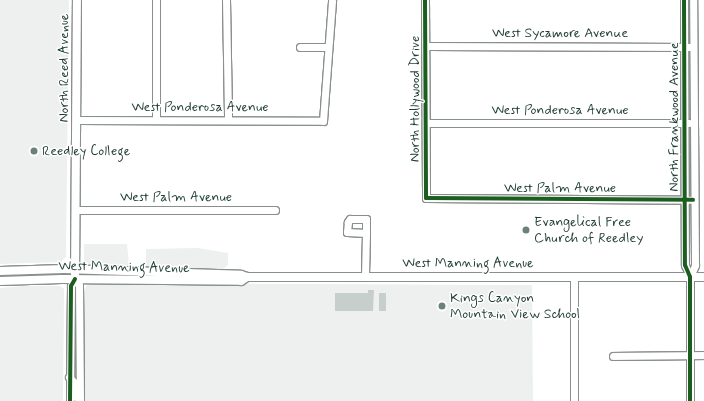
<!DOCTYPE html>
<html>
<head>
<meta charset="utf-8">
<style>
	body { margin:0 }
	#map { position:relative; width:704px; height:401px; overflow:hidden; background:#fff; font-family:Mynerve,sans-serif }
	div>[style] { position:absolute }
	.built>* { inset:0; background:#edf0ef }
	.water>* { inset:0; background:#c7cfcd }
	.roads { filter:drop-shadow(1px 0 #898f8d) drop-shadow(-1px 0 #898f8d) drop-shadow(0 1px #898f8d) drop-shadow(0 -1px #898f8d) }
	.minor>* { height:7px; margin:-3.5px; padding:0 3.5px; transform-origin:3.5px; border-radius:3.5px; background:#fff }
	.major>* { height:8px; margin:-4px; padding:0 4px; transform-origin:4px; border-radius:4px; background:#fff }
	.cycleway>* { height:4px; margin:-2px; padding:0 2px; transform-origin:2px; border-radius:2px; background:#1b5e20 }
	.dots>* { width:11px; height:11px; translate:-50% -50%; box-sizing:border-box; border:2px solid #fff; border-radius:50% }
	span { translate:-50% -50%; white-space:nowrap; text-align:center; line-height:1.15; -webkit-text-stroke:3px #fff; paint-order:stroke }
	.street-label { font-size:14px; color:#1f3d34 }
	.poi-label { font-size:14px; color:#1f3d34 }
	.left { translate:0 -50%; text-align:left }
</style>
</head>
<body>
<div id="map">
	<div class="built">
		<div style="clip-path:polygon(0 0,69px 0,66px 257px,61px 262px,0 264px)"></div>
		<div style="clip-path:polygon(84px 244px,127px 244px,129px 266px,87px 265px,84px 261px)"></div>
		<div style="clip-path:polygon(198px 248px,228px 253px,228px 265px,219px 272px,146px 268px,146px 249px)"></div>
		<div style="clip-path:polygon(88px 283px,532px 285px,533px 401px,83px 401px,84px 291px)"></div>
		<div style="clip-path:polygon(25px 286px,60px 286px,64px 289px,63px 401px,0 401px,0 288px)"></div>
	</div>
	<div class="water">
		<div style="clip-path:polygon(368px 290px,374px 290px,373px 311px,335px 311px,335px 293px,368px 293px)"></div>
		<div style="clip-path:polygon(379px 293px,386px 293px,386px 311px,379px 311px)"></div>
	</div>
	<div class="roads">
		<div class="minor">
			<div style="left:226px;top:0;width:120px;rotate:89deg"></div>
			<div style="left:425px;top:0;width:198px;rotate:89.7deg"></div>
			<div style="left:426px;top:198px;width:267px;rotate:0.4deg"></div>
			<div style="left:684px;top:0;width:265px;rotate:89.8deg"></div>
			<div style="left:685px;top:265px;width:13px;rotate:67deg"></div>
			<div style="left:690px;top:277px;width:124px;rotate:90deg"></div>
			<div style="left:427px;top:46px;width:262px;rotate:0.2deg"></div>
			<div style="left:300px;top:47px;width:28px"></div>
			<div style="left:77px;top:120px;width:246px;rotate:0.2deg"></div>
			<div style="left:323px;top:121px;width:121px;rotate:-85.7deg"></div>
			<div style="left:156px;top:120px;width:120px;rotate:-90deg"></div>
			<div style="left:427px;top:123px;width:262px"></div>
			<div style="left:76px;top:210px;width:199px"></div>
			<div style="left:365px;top:275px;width:42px;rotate:-88.6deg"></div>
			<div style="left:366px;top:233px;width:14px;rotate:-90deg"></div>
			<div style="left:366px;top:219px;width:16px;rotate:180deg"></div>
			<div style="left:350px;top:219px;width:4px;rotate:124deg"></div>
			<div style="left:348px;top:222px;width:10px;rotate:96deg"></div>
			<div style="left:347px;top:232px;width:19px;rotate:3deg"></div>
			<div style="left:690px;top:277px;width:13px;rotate:-67deg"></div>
			<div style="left:695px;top:265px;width:265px;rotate:-90.4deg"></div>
			<div style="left:613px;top:356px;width:91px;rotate:-0.6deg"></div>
			<div style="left:69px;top:377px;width:8px;rotate:45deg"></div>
			<div style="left:75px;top:383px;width:14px;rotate:86deg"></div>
			<div style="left:70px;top:401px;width:115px;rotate:-89.5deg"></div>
			<div style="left:71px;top:286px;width:8px;rotate:-60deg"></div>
			<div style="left:75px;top:279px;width:7px;rotate:56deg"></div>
			<div style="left:79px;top:285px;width:116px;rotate:89.5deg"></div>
			<div style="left:574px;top:401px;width:124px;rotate:-90deg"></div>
		</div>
		<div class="major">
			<div style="left:0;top:271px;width:64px;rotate:-1.8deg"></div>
			<div style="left:64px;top:269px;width:177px;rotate:1.9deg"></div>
			<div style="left:241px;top:275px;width:6px;rotate:18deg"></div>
			<div style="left:247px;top:277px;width:457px"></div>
			<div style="left:75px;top:279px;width:279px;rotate:-89.6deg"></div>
			<div style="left:0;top:281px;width:62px;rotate:-1.8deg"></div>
			<div style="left:62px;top:279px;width:179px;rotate:0.6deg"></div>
			<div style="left:241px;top:281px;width:7px;rotate:-34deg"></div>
		</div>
	</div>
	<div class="cycleway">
		<div style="left:425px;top:0;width:198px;rotate:89.7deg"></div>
		<div style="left:426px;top:198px;width:267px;rotate:0.4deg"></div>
		<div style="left:684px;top:0;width:265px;rotate:89.8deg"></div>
		<div style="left:685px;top:265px;width:13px;rotate:67deg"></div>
		<div style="left:690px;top:277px;width:124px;rotate:90deg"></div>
		<div style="left:70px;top:401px;width:115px;rotate:-89.5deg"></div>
		<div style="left:71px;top:286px;width:8px;rotate:-60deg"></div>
	</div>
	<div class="dots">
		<div style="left:34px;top:151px;background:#6d817b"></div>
		<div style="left:526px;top:230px;background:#6d817b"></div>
		<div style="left:442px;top:306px;background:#6d817b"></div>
	</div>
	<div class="street-label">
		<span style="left:560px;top:33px">West Sycamore Avenue</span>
		<span style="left:64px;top:68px;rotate:-90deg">North Reed Avenue</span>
		<span style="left:415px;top:99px;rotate:-90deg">North Hollywood Drive</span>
		<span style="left:200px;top:107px">West Ponderosa Avenue</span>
		<span style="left:560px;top:110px">West Ponderosa Avenue</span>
		<span style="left:674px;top:117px;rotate:-90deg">North Frankwood Avenue</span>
		<span style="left:560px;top:188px">West Palm Avenue</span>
		<span style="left:176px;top:197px">West Palm Avenue</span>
		<span style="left:468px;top:263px">West Manning Avenue</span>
		<span style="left:124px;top:267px;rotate:1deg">West Manning Avenue</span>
	</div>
	<div class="poi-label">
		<span class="left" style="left:42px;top:151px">Reedley College</span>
		<span class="left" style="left:534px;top:230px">Evangelical Free<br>Church of Reedley</span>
		<span class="left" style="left:450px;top:306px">Kings Canyon<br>Mountain View School</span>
	</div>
</div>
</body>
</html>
